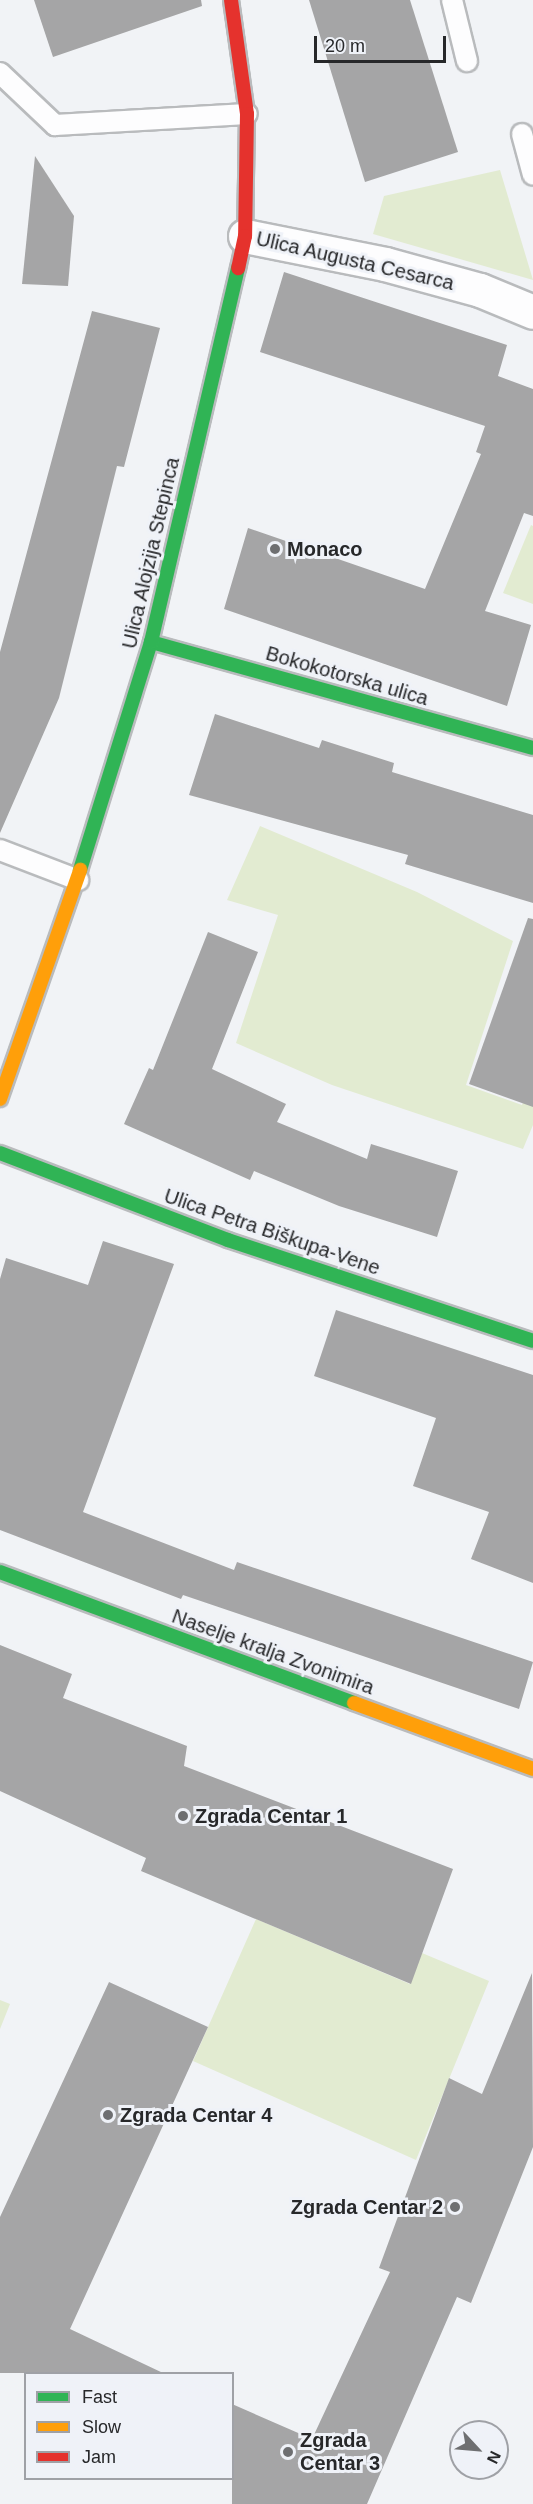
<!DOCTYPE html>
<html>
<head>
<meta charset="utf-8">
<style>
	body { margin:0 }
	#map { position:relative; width:533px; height:2504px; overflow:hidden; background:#f1f3f6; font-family:Helvetica,sans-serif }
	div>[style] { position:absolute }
	.green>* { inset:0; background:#e2ebd1 }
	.building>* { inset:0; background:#a5a5a6 }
	.roads { filter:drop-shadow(2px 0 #b9bbbd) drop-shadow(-2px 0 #b9bbbd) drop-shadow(0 2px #b9bbbd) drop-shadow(0 -2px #b9bbbd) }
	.lane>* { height:20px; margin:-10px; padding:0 10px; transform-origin:10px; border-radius:10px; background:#fdfdfe }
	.street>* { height:33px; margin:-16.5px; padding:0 16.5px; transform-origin:16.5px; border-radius:16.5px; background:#fdfdfe }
	.fast>* { height:14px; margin:-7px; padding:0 7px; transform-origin:7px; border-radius:7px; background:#30b455 }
	.slow>* { height:14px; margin:-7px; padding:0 7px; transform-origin:7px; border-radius:7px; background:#ff9f0a }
	.jam>* { height:14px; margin:-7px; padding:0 7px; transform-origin:7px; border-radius:7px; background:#e5322d }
	.dots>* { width:16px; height:16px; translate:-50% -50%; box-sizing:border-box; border:3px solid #eff2f8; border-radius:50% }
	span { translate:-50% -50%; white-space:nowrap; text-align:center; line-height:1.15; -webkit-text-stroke:6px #eff2f8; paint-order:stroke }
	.street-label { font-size:20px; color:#27282a }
	.poi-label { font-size:20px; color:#27282a; font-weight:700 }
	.left { translate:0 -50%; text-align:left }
	.right { translate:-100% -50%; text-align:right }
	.legend { position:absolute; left:24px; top:2372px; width:210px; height:108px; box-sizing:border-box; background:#eff2f8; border:2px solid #9fa1a6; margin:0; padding:8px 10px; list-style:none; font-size:18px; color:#27282a }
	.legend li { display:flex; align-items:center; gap:12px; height:30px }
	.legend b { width:30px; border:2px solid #9fa1a6 }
	.north { position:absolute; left:449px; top:2420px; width:60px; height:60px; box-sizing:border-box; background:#eff2f8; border:2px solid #9fa1a6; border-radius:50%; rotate:116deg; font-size:16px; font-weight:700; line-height:24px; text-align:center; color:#27282a }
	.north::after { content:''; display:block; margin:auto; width:21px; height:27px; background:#6e6f71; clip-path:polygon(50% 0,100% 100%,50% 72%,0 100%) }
	.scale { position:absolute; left:314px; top:36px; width:132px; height:27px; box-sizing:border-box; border:3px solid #27282a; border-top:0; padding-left:8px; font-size:18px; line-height:21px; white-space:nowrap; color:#27282a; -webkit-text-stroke:4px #eff2f8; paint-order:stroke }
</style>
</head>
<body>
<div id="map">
	<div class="green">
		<div style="clip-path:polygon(500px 170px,533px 280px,373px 234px,384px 196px)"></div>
		<div style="clip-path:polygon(531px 525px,533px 526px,533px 604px,503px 593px)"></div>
		<div style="clip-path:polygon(260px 826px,417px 892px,513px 941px,466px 1085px,522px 1105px,533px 1075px,533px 1125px,523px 1149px,332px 1085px,236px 1043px,278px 915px,227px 900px)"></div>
		<div style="clip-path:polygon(256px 1919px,410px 1984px,422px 1953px,489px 1981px,416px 2160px,193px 2061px)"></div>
		<div style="clip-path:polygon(0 2000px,10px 2004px,0 2029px)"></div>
	</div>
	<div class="building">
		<div style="clip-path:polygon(34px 0,201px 0,202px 6px,53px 57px)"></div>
		<div style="clip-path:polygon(309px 0,410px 0,458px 152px,365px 182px)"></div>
		<div style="clip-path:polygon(35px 156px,74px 216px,68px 286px,22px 284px)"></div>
		<div style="clip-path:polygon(284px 272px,507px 345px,498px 376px,533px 389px,533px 516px,524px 513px,485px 611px,531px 625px,507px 706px,224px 609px,248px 528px,425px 589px,481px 454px,476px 452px,485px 426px,260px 352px)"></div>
		<div style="clip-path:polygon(92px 311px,160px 328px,124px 467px,117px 466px,59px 698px,0 833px,0 652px)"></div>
		<div style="clip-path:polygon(215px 714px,319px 748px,322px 740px,394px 763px,392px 772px,533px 815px,533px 903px,405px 864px,408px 855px,189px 795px)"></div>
		<div style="clip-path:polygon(528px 918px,533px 919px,533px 1107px,469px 1084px)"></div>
		<div style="clip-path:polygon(208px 932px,258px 952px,212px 1069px,286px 1104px,277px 1122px,367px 1159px,371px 1144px,458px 1171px,437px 1237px,339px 1206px,254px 1171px,250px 1180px,124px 1124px,149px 1068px,153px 1070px)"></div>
		<div style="clip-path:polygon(103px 1241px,174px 1264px,83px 1512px,234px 1570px,237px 1562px,533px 1662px,519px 1709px,183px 1595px,181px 1599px,0 1530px,0 1279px,6px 1258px,88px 1285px)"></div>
		<div style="clip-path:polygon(336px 1310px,533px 1375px,533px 1583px,471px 1559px,489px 1512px,413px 1486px,436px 1418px,314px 1376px)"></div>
		<div style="clip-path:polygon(0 1645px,72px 1674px,63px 1698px,187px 1746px,184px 1766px,453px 1869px,411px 1984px,141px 1871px,146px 1858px,0 1791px)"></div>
		<div style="clip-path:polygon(532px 1973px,533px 2147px,471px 2303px,457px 2297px,367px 2504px,232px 2504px,232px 2404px,312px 2439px,390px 2272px,379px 2268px,449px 2078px,482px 2094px)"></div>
		<div style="clip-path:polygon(109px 1982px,208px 2027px,70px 2329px,163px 2373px,0 2373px,0 2217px)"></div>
	</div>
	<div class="roads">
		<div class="lane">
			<div style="left:452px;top:0;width:63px;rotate:76.2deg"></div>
			<div style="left:0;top:73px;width:76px;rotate:43.4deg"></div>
			<div style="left:55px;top:125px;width:192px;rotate:-3.3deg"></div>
			<div style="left:522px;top:134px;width:42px;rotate:75deg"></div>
			<div style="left:0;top:850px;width:84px;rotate:21deg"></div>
		</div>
		<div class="street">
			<div style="left:245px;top:236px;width:143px;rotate:11.3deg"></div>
			<div style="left:385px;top:264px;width:98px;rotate:15.3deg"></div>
			<div style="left:480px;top:290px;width:57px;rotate:22.5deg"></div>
		</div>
		<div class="fast">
			<div style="left:151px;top:642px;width:396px;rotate:15.5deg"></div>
			<div style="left:80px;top:870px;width:239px;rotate:-72.7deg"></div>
			<div style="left:151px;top:642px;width:384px;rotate:-76.9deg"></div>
			<div style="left:0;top:1153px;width:244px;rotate:20.9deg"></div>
			<div style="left:228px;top:1240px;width:321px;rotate:18.3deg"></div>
			<div style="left:0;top:1572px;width:377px;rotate:20.3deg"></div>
		</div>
		<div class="slow">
			<div style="left:0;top:1099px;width:243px;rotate:-70.7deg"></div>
			<div style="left:354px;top:1703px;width:191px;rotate:20.2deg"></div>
		</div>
		<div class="jam">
			<div style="left:231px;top:0;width:115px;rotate:82deg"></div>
			<div style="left:247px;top:114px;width:122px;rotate:90.9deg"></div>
			<div style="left:245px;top:236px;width:33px;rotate:102deg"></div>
		</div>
	</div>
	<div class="dots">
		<div style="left:275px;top:549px;background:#6e6f71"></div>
		<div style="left:183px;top:1816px;background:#6e6f71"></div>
		<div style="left:108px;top:2115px;background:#6e6f71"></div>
		<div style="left:455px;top:2207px;background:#6e6f71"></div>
		<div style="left:288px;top:2452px;background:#6e6f71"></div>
	</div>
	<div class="street-label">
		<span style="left:355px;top:261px;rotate:13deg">Ulica Augusta Cesarca</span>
		<span style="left:151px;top:553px;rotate:-77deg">Ulica Alojzija Stepinca</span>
		<span style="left:347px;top:676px;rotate:16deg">Bokokotorska ulica</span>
		<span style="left:272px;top:1232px;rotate:19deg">Ulica Petra Biškupa-Vene</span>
		<span style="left:273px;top:1652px;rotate:20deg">Naselje kralja Zvonimira</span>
	</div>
	<div class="poi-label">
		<span class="left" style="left:287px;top:549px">Monaco</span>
		<span class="left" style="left:195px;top:1816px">Zgrada Centar 1</span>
		<span class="left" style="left:120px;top:2115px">Zgrada Centar 4</span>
		<span class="right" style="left:443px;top:2207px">Zgrada Centar 2</span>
		<span class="left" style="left:300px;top:2452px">Zgrada<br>Centar 3</span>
	</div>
	<ul class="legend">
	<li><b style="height:8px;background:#30b455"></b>Fast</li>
	<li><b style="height:8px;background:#ff9f0a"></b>Slow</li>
	<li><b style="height:8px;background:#e5322d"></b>Jam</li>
	</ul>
	<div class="north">N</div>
	<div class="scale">20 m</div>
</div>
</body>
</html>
